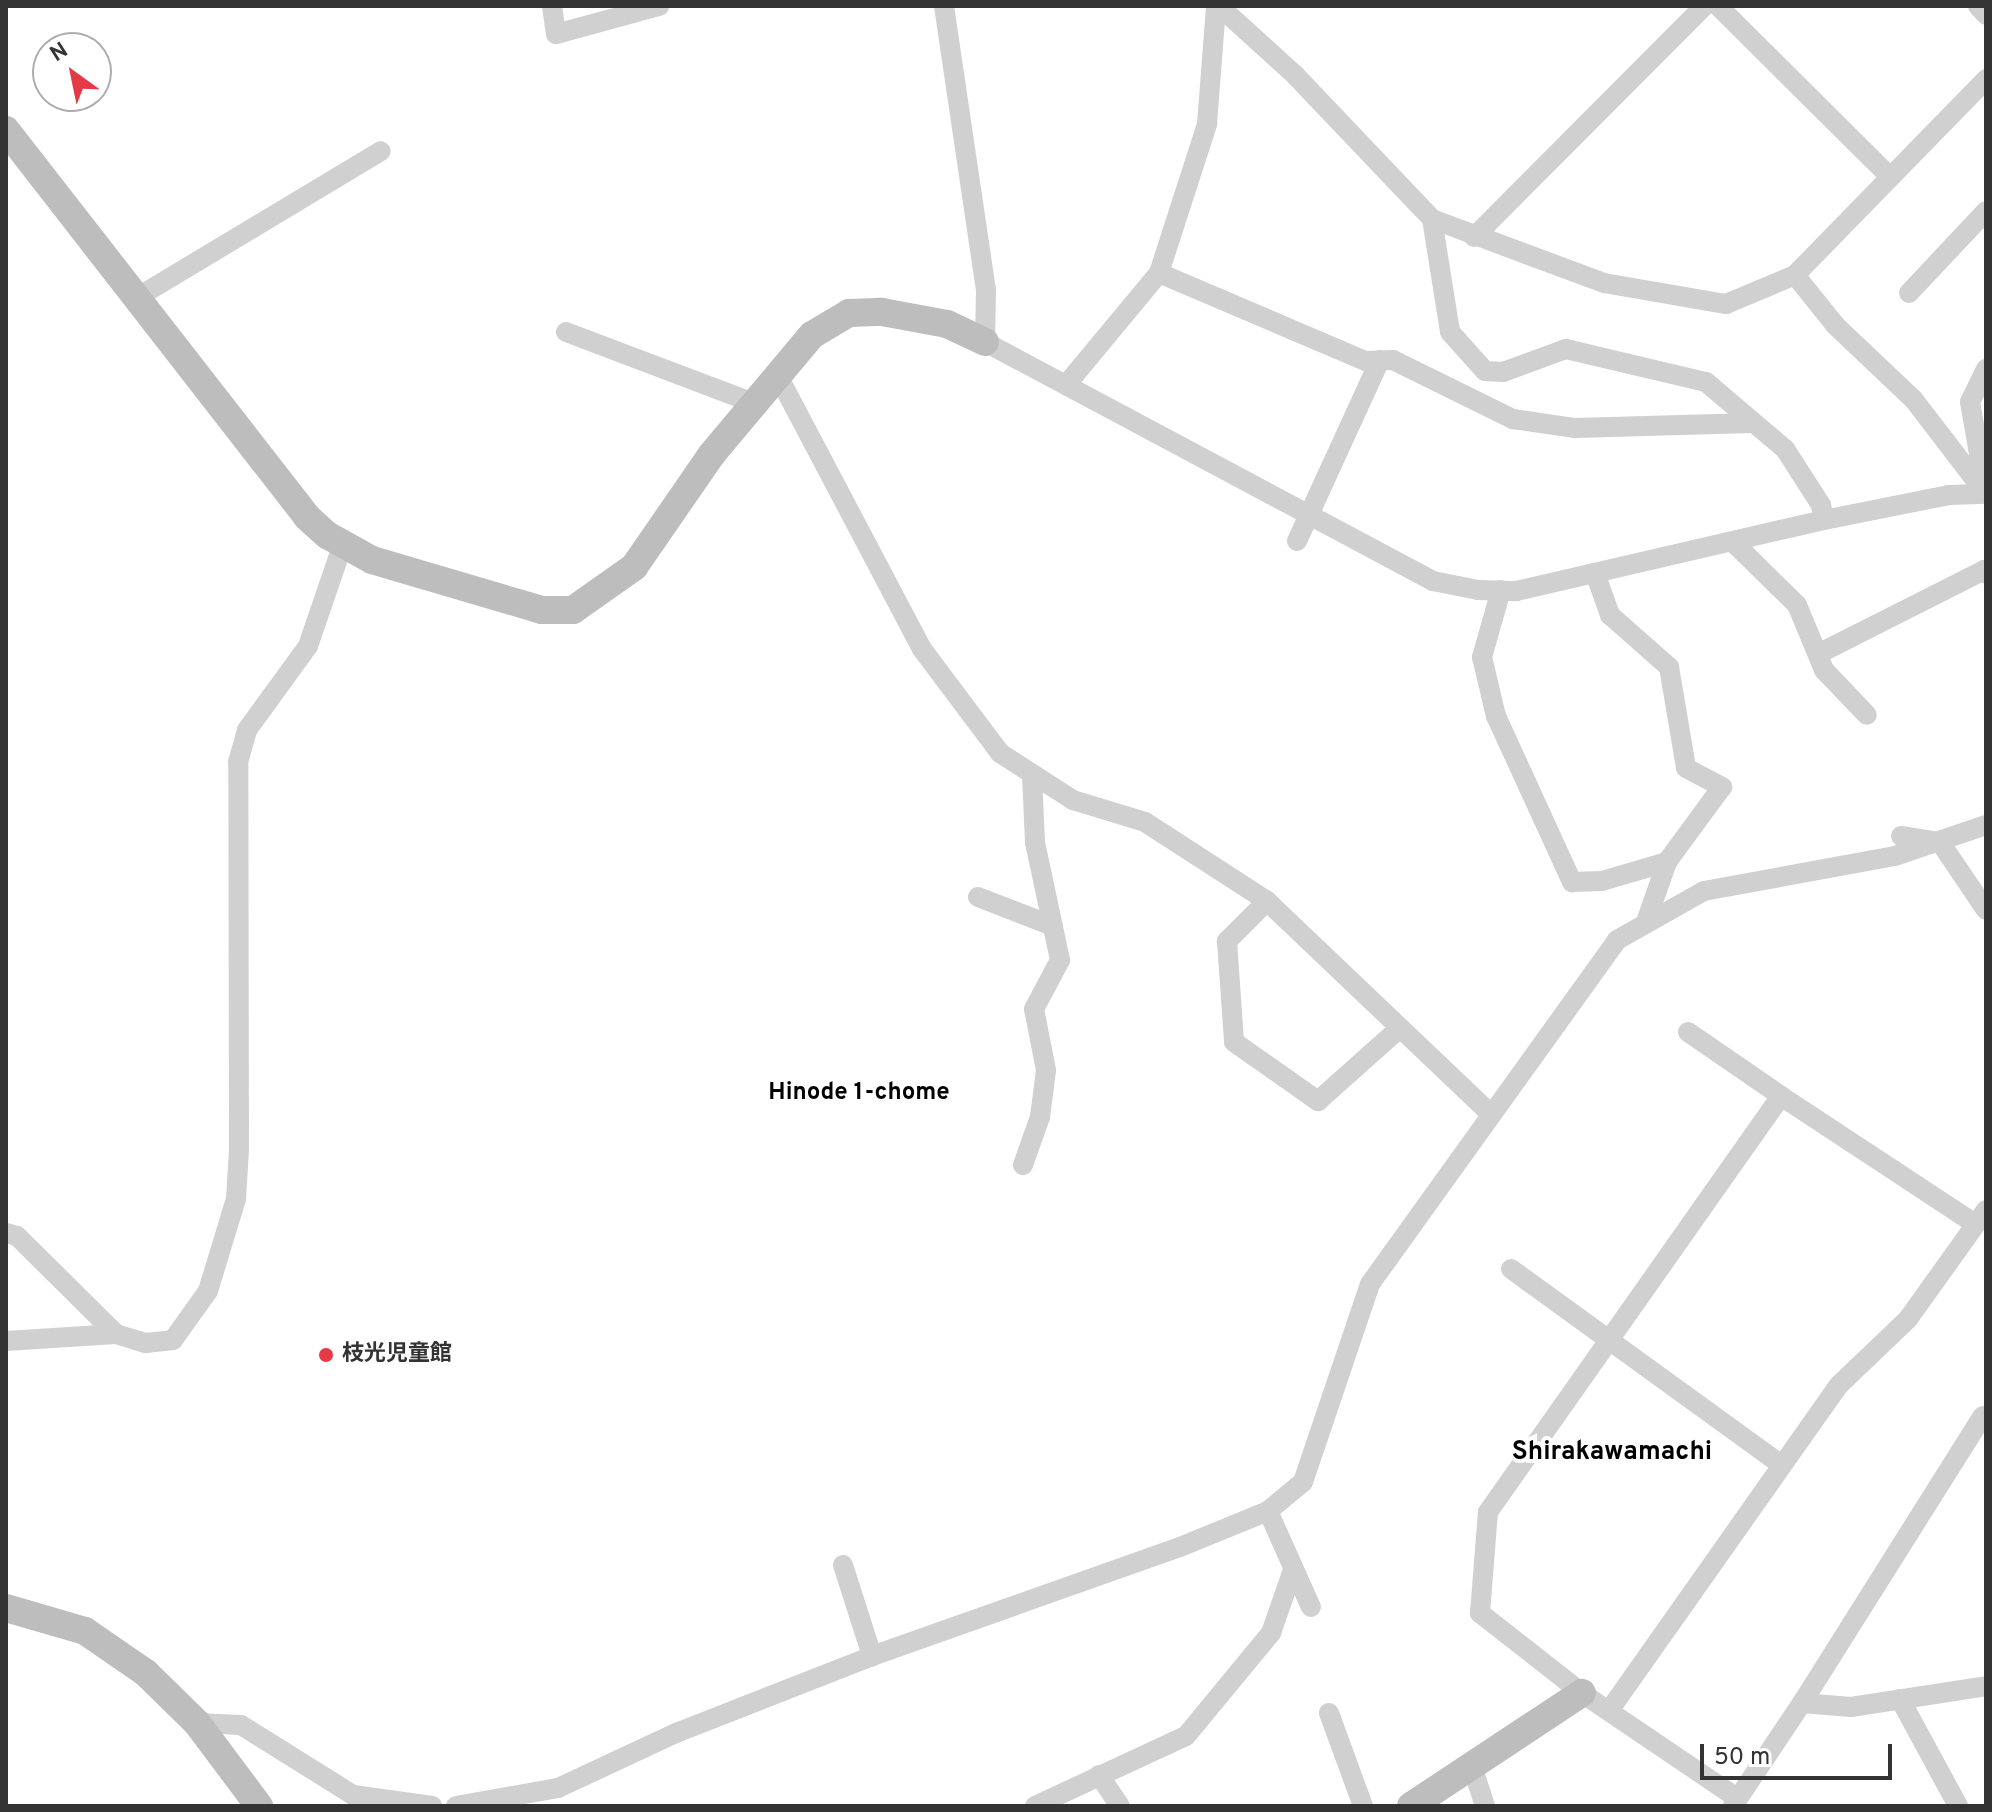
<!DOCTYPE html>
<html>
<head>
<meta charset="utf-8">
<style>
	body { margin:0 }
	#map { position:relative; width:1992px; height:1812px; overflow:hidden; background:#fff; font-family:Overpass,"Noto Sans JP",sans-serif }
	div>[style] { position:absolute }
	.street>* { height:20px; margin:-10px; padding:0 10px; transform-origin:10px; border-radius:10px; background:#d0d0d0 }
	.secondary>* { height:28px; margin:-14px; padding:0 14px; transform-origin:14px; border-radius:14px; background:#bdbdbd }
	.dots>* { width:22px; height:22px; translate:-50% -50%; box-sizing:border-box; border:4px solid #fff; border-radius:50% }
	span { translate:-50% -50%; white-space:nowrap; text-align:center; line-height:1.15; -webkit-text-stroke:8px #fff; paint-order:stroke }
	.poi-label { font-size:22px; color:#333; font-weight:700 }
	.left { translate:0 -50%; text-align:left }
	.neighbourhood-label { font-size:24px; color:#000; font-weight:700 }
	.quarter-label { font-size:26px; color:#000; font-weight:700 }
	.frame { position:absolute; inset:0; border:8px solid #333; pointer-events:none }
	.north { position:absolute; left:32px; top:32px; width:80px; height:80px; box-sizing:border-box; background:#fff; border:2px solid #adadad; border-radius:50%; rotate:327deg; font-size:22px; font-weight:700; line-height:32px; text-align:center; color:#333 }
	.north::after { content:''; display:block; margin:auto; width:28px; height:36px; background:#e63946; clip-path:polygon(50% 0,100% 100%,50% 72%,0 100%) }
	.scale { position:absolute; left:1700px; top:1744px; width:192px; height:36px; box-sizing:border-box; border:4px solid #333; border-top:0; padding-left:10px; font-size:24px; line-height:28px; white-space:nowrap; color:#333; -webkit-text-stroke:6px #fff; paint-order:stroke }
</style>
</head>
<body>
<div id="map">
	<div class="street">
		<div style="left:552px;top:6px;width:28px;rotate:82deg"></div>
		<div style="left:556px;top:34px;width:107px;rotate:-15.2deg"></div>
		<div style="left:944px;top:6px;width:287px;rotate:81.6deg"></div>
		<div style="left:986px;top:290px;width:52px;rotate:91.1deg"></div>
		<div style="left:985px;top:342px;width:508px;rotate:28.08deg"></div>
		<div style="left:1433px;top:581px;width:46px;rotate:11.3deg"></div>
		<div style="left:1478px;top:590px;width:38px;rotate:2deg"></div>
		<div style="left:1516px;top:591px;width:316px;rotate:-13deg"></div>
		<div style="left:1824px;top:520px;width:127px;rotate:-11.3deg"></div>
		<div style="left:1949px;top:495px;width:37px;rotate:-2deg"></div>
		<div style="left:1219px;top:6px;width:103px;rotate:42.2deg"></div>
		<div style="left:1295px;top:75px;width:199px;rotate:46.4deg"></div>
		<div style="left:1432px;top:219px;width:184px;rotate:20.4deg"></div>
		<div style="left:1604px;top:283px;width:124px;rotate:9.8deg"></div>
		<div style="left:1726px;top:304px;width:75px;rotate:-22.8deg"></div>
		<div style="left:1795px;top:275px;width:274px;rotate:-45.7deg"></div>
		<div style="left:1718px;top:6px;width:243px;rotate:44.8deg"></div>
		<div style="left:1978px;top:6px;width:12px;rotate:48deg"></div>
		<div style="left:1432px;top:219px;width:114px;rotate:80.9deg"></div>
		<div style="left:1450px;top:332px;width:52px;rotate:48.1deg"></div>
		<div style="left:1485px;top:371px;width:18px;rotate:3deg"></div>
		<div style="left:1503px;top:372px;width:67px;rotate:-20.1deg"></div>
		<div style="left:1566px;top:349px;width:144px;rotate:13.3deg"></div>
		<div style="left:1706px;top:382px;width:104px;rotate:40.3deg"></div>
		<div style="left:1785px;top:449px;width:67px;rotate:57.3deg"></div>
		<div style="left:1821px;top:505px;width:15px;rotate:79deg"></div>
		<div style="left:1474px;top:237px;width:326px;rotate:-45.1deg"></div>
		<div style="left:1159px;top:273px;width:224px;rotate:23.1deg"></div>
		<div style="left:1365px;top:361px;width:28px;rotate:-2deg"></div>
		<div style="left:1393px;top:360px;width:134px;rotate:26.2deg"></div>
		<div style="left:1513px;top:419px;width:63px;rotate:8.3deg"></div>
		<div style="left:1575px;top:428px;width:177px;rotate:-1.6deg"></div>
		<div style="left:1795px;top:275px;width:65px;rotate:51.2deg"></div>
		<div style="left:1836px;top:326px;width:108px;rotate:43.5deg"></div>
		<div style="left:1914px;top:400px;width:118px;rotate:52.5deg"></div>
		<div style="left:1909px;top:293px;width:112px;rotate:-46.8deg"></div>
		<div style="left:138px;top:297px;width:283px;rotate:-31deg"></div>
		<div style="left:566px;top:332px;width:201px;rotate:20.7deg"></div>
		<div style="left:777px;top:374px;width:311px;rotate:62.2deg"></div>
		<div style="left:922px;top:649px;width:130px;rotate:53.1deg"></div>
		<div style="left:1000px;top:753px;width:87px;rotate:32.8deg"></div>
		<div style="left:1073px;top:800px;width:75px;rotate:17deg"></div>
		<div style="left:1145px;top:822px;width:145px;rotate:32.9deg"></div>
		<div style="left:1267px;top:901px;width:309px;rotate:43.6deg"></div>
		<div style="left:1066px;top:385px;width:146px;rotate:-50.3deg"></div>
		<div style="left:1159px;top:273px;width:157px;rotate:-72.1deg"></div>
		<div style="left:1207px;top:124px;width:118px;rotate:-85.6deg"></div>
		<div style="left:1985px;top:488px;width:87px;rotate:-99.9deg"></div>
		<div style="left:1970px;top:402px;width:37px;rotate:-64deg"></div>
		<div style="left:1297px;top:541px;width:199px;rotate:-65.4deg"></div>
		<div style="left:1734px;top:543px;width:88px;rotate:44.5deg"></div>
		<div style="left:1797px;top:605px;width:70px;rotate:67.4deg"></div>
		<div style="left:1824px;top:670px;width:62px;rotate:46.3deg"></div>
		<div style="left:1595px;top:573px;width:45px;rotate:70.3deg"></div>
		<div style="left:1610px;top:615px;width:79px;rotate:41.4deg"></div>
		<div style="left:1669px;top:667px;width:102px;rotate:80.4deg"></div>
		<div style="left:1686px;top:768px;width:41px;rotate:27.8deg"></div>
		<div style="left:1722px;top:787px;width:93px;rotate:126.3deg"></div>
		<div style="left:1667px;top:862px;width:64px;rotate:109.3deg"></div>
		<div style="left:1501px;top:590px;width:70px;rotate:105.8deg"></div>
		<div style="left:1482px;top:657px;width:61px;rotate:76.7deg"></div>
		<div style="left:1496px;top:716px;width:183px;rotate:65.4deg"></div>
		<div style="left:1572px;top:882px;width:30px;rotate:-2deg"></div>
		<div style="left:1602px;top:881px;width:68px;rotate:-16.3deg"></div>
		<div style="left:1818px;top:654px;width:186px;rotate:-26.8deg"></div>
		<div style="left:1984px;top:570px;width:4px;rotate:63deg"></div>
		<div style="left:1901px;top:836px;width:39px;rotate:9deg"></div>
		<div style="left:1940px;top:842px;width:82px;rotate:55.9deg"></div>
		<div style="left:978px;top:897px;width:80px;rotate:21.1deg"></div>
		<div style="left:1267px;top:901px;width:57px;rotate:135deg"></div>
		<div style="left:1227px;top:941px;width:101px;rotate:86deg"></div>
		<div style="left:1234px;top:1042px;width:103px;rotate:35.1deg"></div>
		<div style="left:1318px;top:1101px;width:110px;rotate:-41.7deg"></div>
		<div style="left:1688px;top:1032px;width:113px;rotate:34.5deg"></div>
		<div style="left:1023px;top:1165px;width:51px;rotate:-70.5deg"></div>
		<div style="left:1040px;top:1117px;width:47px;rotate:-82.7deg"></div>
		<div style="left:1046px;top:1070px;width:62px;rotate:-101.1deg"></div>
		<div style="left:1034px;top:1009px;width:55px;rotate:-62deg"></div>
		<div style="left:1060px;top:960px;width:121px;rotate:-102deg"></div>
		<div style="left:1035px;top:842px;width:67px;rotate:-92.6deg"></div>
		<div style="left:6px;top:1233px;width:11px;rotate:15deg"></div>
		<div style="left:17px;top:1236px;width:139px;rotate:44.7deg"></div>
		<div style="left:116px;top:1334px;width:31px;rotate:17deg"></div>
		<div style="left:146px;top:1343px;width:27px;rotate:-6deg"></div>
		<div style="left:173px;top:1340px;width:60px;rotate:-54.5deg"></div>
		<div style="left:208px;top:1291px;width:96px;rotate:-73.1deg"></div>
		<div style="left:236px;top:1199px;width:49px;rotate:-86.5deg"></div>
		<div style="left:239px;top:1150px;width:388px;rotate:-90.1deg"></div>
		<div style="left:238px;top:762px;width:33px;rotate:-74deg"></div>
		<div style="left:247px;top:730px;width:104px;rotate:-54deg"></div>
		<div style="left:308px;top:646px;width:108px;rotate:-71.1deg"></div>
		<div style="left:1511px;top:1269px;width:334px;rotate:35.9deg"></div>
		<div style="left:6px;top:1341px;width:110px;rotate:-3.6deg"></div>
		<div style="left:1268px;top:1511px;width:105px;rotate:65.9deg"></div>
		<div style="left:843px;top:1565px;width:96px;rotate:72.3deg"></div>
		<div style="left:1900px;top:1699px;width:122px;rotate:61.5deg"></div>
		<div style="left:1802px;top:1703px;width:339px;rotate:-57.8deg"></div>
		<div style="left:1611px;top:1708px;width:395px;rotate:-54.8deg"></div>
		<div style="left:1839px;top:1385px;width:95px;rotate:-43.7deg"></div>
		<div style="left:1908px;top:1319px;width:134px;rotate:-54.4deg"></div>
		<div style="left:1329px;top:1713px;width:99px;rotate:69.9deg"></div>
		<div style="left:197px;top:1723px;width:44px;rotate:2.6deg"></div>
		<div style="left:241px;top:1725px;width:132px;rotate:32deg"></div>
		<div style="left:353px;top:1795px;width:80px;rotate:7.9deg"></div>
		<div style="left:1472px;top:1766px;width:42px;rotate:72deg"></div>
		<div style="left:1099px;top:1775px;width:37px;rotate:56deg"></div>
		<div style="left:1737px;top:1798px;width:187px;rotate:-145.9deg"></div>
		<div style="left:1582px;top:1693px;width:130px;rotate:-141.9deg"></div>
		<div style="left:1480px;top:1613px;width:101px;rotate:-85.5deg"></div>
		<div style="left:1488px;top:1512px;width:509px;rotate:-54.84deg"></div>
		<div style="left:1781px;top:1096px;width:232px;rotate:33.4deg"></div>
		<div style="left:456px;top:1806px;width:104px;rotate:-10deg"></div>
		<div style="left:558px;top:1788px;width:130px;rotate:-25deg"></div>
		<div style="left:676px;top:1733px;width:211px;rotate:-21.4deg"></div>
		<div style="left:872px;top:1656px;width:327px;rotate:-19.5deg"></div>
		<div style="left:1180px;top:1547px;width:95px;rotate:-22.2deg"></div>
		<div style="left:1268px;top:1511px;width:45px;rotate:-39.6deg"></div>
		<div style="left:1303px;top:1482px;width:209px;rotate:-71.3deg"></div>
		<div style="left:1370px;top:1284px;width:423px;rotate:-54.3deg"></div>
		<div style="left:1617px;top:940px;width:100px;rotate:-29.4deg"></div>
		<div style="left:1704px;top:891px;width:194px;rotate:-10.4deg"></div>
		<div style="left:1895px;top:856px;width:96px;rotate:-18.8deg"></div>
		<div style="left:1035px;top:1806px;width:166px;rotate:-24.9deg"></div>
		<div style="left:1186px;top:1736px;width:134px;rotate:-50.5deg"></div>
		<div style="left:1271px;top:1633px;width:67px;rotate:-70.8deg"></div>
		<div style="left:1733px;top:1806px;width:124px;rotate:-56.2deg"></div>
		<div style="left:1802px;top:1703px;width:49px;rotate:4.7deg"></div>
		<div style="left:1851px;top:1707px;width:137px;rotate:-8.8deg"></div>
	</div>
	<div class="secondary">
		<div style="left:6px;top:130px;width:490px;rotate:52.1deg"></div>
		<div style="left:307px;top:517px;width:27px;rotate:42deg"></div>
		<div style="left:327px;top:535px;width:51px;rotate:29.1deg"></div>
		<div style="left:372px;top:560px;width:177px;rotate:16.4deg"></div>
		<div style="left:542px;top:610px;width:31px"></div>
		<div style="left:573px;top:610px;width:75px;rotate:-35.2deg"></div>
		<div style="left:634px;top:567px;width:137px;rotate:-55.4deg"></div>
		<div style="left:712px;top:454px;width:155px;rotate:-50deg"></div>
		<div style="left:812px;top:335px;width:43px;rotate:-30.7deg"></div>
		<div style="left:849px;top:313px;width:33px;rotate:-2deg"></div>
		<div style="left:882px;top:312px;width:66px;rotate:10.5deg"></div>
		<div style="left:947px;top:324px;width:42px;rotate:25.3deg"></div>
		<div style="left:6px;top:1608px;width:82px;rotate:16.2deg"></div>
		<div style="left:85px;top:1631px;width:74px;rotate:34.5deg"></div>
		<div style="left:146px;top:1673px;width:71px;rotate:44.4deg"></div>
		<div style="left:197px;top:1723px;width:104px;rotate:53.2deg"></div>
		<div style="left:1411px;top:1806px;width:205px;rotate:-33.5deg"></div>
	</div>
	<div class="dots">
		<div style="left:326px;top:1355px;background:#e63946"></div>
	</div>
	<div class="poi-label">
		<span class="left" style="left:342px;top:1355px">枝光児童館</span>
	</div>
	<div class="neighbourhood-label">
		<span style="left:859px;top:1094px">Hinode 1-chome</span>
	</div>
	<div class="quarter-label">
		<span style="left:1612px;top:1453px">Shirakawamachi</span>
	</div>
	<div class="frame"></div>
	<div class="north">N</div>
	<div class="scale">50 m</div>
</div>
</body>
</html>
